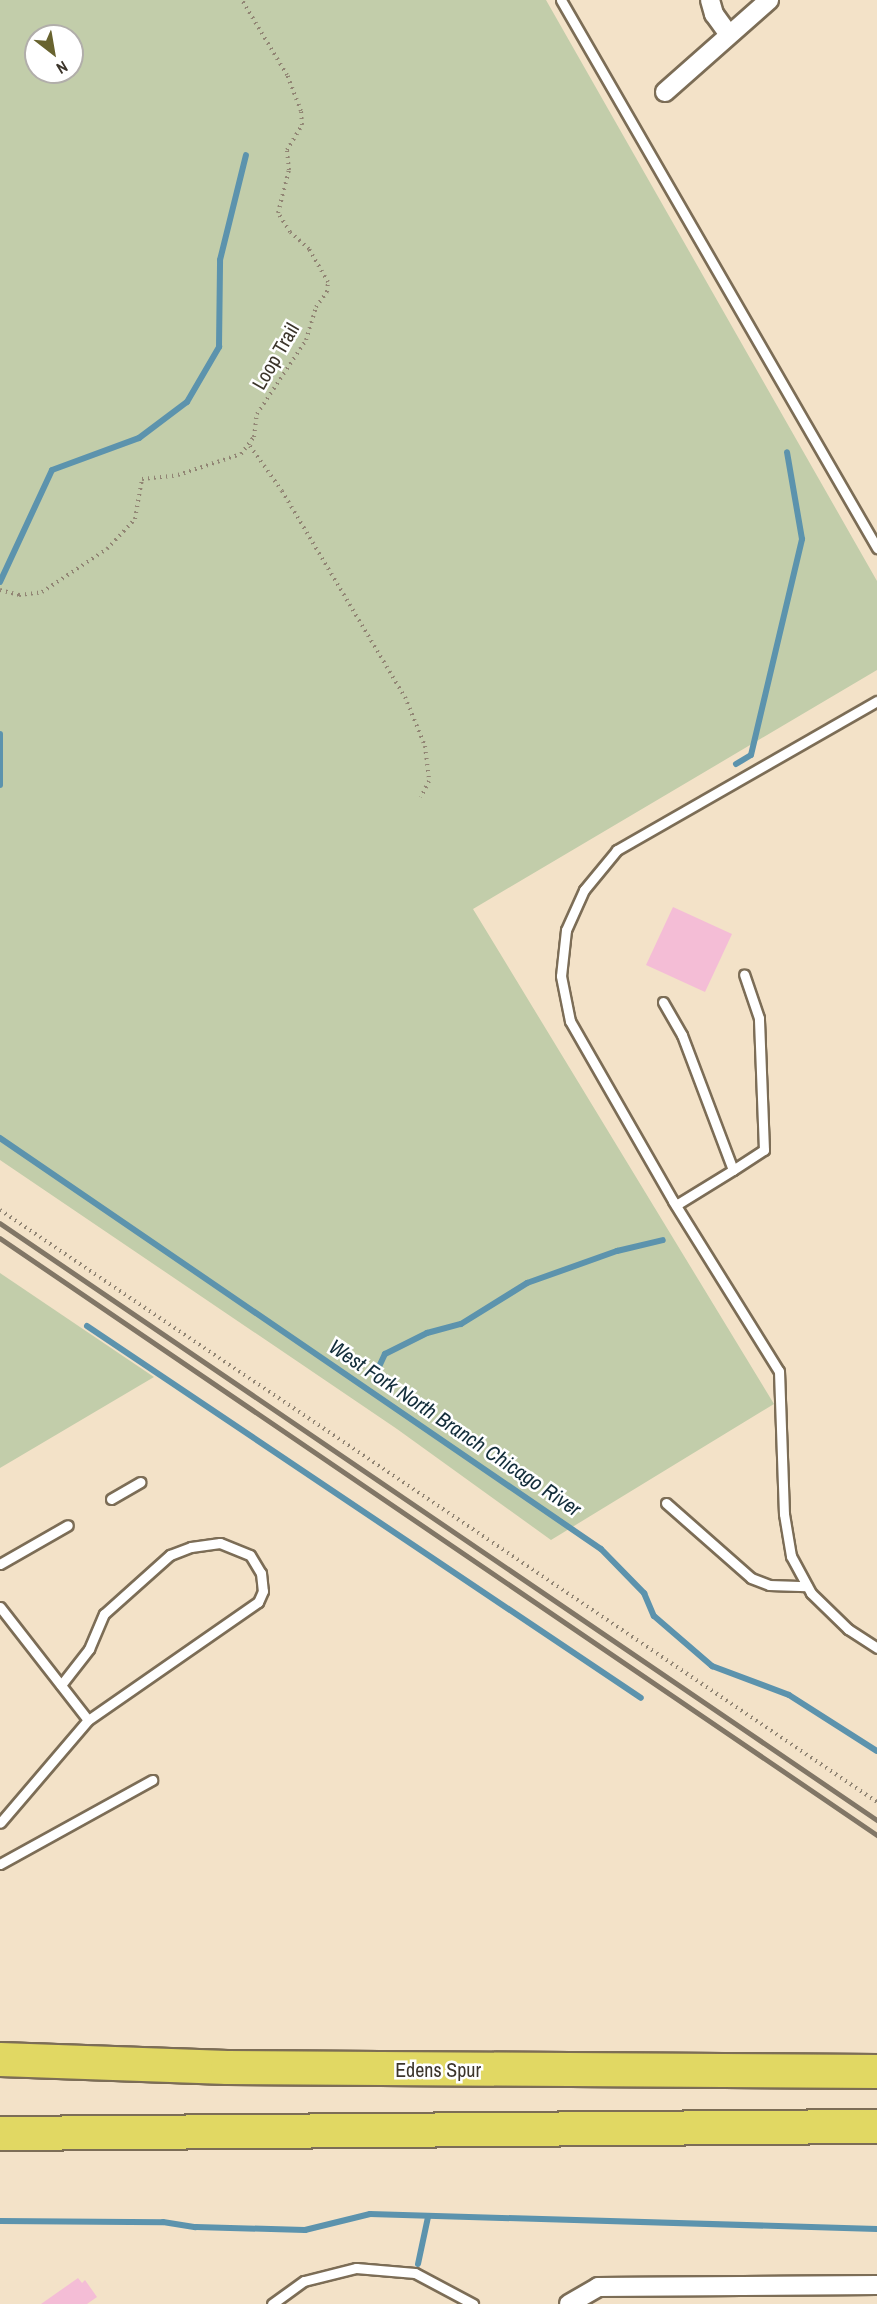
<!DOCTYPE html>
<html>
<head>
<meta charset="utf-8">
<style>
	body { margin:0 }
	#map { position:relative; width:877px; height:2304px; overflow:hidden; background:#f3e2c8; font-family:"Archivo Narrow",sans-serif }
	div>[style] { position:absolute }
	.green>* { inset:0; background:#c2cdaa }
	.stream>* { height:6px; margin:-3px; padding:0 3px; transform-origin:3px; border-radius:3px; background:#5c93ad }
	.building>* { inset:0; background:#f4bdd6 }
	.path>* { height:4px; margin-top:-2px; transform-origin:0; background:repeating-linear-gradient(90deg,#918574 0 1.5px,transparent 0 6px) }
	.roads { filter:drop-shadow(2px 0 #7c6d56) drop-shadow(-2px 0 #7c6d56) drop-shadow(0 2px #7c6d56) drop-shadow(0 -2px #7c6d56) }
	.lane>* { height:9px; margin:-4.5px; padding:0 4.5px; transform-origin:4.5px; border-radius:4.5px; background:#fff }
	.street>* { height:18px; margin:-9px; padding:0 9px; transform-origin:9px; border-radius:9px; background:#fff }
	.highway>* { height:33px; margin:-16.5px; padding:0 16.5px; transform-origin:16.5px; border-radius:16.5px; background:#e1d863 }
	.rail>* { height:4.5px; margin:-2.25px; padding:0 2.25px; transform-origin:2.25px; border-radius:2.25px; background:#817666 }
	span { translate:-50% -50%; white-space:nowrap; text-align:center; line-height:1.15; -webkit-text-stroke:5px #fff; paint-order:stroke }
	.street-label { font-size:20px; color:#3c352b }
	.water-label { font-size:21px; color:#122d3a; font-style:italic }
	.north { position:absolute; left:24px; top:24px; width:60px; height:60px; box-sizing:border-box; background:#fff; border:2px solid #b1aeaa; border-radius:50%; rotate:149deg; font-size:16px; font-weight:700; line-height:24px; text-align:center; color:#3c352b }
	.north::after { content:''; display:block; margin:auto; width:21px; height:27px; background:#68632f; clip-path:polygon(50% 0,100% 100%,50% 72%,0 100%) }
</style>
</head>
<body>
<div id="map">
	<div class="green">
		<div style="clip-path:polygon(evenodd,0 0,546px 0,877px 581px,877px 670px,473px 909px,774px 1404px,551px 1540px,397px 1429px,0 1160px,0 0,36px 36px,72px 36px,72px 72px,36px 72px,36px 36px)"></div>
		<div style="clip-path:polygon(0 1273px,154px 1377px,0 1468px)"></div>
	</div>
	<div class="stream">
		<div style="left:0;top:582px;width:123px;rotate:-65.1deg"></div>
		<div style="left:52px;top:470px;width:93px;rotate:-20.2deg"></div>
		<div style="left:139px;top:438px;width:60px;rotate:-36.9deg"></div>
		<div style="left:187px;top:402px;width:64px;rotate:-59.8deg"></div>
		<div style="left:219px;top:347px;width:87px;rotate:-89.3deg"></div>
		<div style="left:220px;top:260px;width:108px;rotate:-76.1deg"></div>
		<div style="left:0;top:734px;width:51px;rotate:90deg"></div>
		<div style="left:736px;top:764px;width:17px;rotate:-31deg"></div>
		<div style="left:751px;top:755px;width:222px;rotate:-76.7deg"></div>
		<div style="left:802px;top:539px;width:88px;rotate:-99.8deg"></div>
		<div style="left:0;top:1138px;width:728px;rotate:34.37deg"></div>
		<div style="left:601px;top:1549px;width:62px;rotate:45.7deg"></div>
		<div style="left:644px;top:1593px;width:25px;rotate:67deg"></div>
		<div style="left:654px;top:1616px;width:77px;rotate:40.8deg"></div>
		<div style="left:712px;top:1666px;width:82px;rotate:20.6deg"></div>
		<div style="left:789px;top:1695px;width:104px;rotate:32.5deg"></div>
		<div style="left:87px;top:1326px;width:667px;rotate:33.88deg"></div>
		<div style="left:377px;top:1371px;width:19px;rotate:-65deg"></div>
		<div style="left:385px;top:1354px;width:47px;rotate:-26.6deg"></div>
		<div style="left:427px;top:1333px;width:35px;rotate:-15deg"></div>
		<div style="left:461px;top:1324px;width:78px;rotate:-31.8deg"></div>
		<div style="left:527px;top:1283px;width:96px;rotate:-19.6deg"></div>
		<div style="left:617px;top:1251px;width:47px;rotate:-13.4deg"></div>
		<div style="left:0;top:2221px;width:163px;rotate:0.4deg"></div>
		<div style="left:163px;top:2222px;width:33px;rotate:9deg"></div>
		<div style="left:196px;top:2227px;width:109px;rotate:1.6deg"></div>
		<div style="left:305px;top:2230px;width:67px;rotate:-13.8deg"></div>
		<div style="left:370px;top:2214px;width:507px;rotate:1.69deg"></div>
		<div style="left:418px;top:2264px;width:48px;rotate:-78deg"></div>
	</div>
	<div class="building">
		<div style="clip-path:polygon(673px 907px,732px 934px,705px 992px,646px 965px)"></div>
		<div style="clip-path:polygon(78px 2278px,82px 2283px,85px 2280px,97px 2297px,87px 2304px,41px 2304px)"></div>
	</div>
	<div class="path">
		<div style="left:250px;top:446px;width:55px;rotate:54.6deg"></div>
		<div style="left:282px;top:491px;width:240px;rotate:59.2deg"></div>
		<div style="left:405px;top:697px;width:53px;rotate:67.8deg"></div>
		<div style="left:425px;top:746px;width:35px;rotate:83deg"></div>
		<div style="left:429px;top:781px;width:18px;rotate:117deg"></div>
		<div style="left:0;top:590px;width:20px;rotate:15deg"></div>
		<div style="left:19px;top:595px;width:23px;rotate:-7deg"></div>
		<div style="left:42px;top:592px;width:78px;rotate:-33.5deg"></div>
		<div style="left:107px;top:549px;width:41px;rotate:-47deg"></div>
		<div style="left:135px;top:519px;width:41px;rotate:-80.1deg"></div>
		<div style="left:142px;top:479px;width:36px;rotate:-6deg"></div>
		<div style="left:178px;top:475px;width:66px;rotate:-18.4deg"></div>
		<div style="left:241px;top:454px;width:21px;rotate:-53deg"></div>
		<div style="left:254px;top:437px;width:23px;rotate:-83deg"></div>
		<div style="left:257px;top:414px;width:89px;rotate:-56.5deg"></div>
		<div style="left:306px;top:340px;width:34px;rotate:-73deg"></div>
		<div style="left:316px;top:307px;width:19px;rotate:-54deg"></div>
		<div style="left:327px;top:292px;width:10px;rotate:-84deg"></div>
		<div style="left:328px;top:282px;width:38px;rotate:-120deg"></div>
		<div style="left:309px;top:249px;width:25px;rotate:-138deg"></div>
		<div style="left:290px;top:232px;width:22px;rotate:-122deg"></div>
		<div style="left:278px;top:213px;width:44px;rotate:-75.7deg"></div>
		<div style="left:289px;top:170px;width:20px;rotate:-96deg"></div>
		<div style="left:287px;top:150px;width:29px;rotate:-59deg"></div>
		<div style="left:302px;top:125px;width:14px;rotate:-94deg"></div>
		<div style="left:301px;top:111px;width:39px;rotate:-111deg"></div>
		<div style="left:287px;top:75px;width:87px;rotate:-121deg"></div>
		<div style="left:0;top:1210px;width:1058px;rotate:34.02deg"></div>
	</div>
	<div class="roads">
		<div class="lane">
			<div style="left:561px;top:0;width:633px;rotate:60.03deg"></div>
			<div style="left:877px;top:701px;width:300px;rotate:150.2deg"></div>
			<div style="left:617px;top:850px;width:52px;rotate:129.5deg"></div>
			<div style="left:584px;top:890px;width:44px;rotate:114.2deg"></div>
			<div style="left:566px;top:930px;width:46px;rotate:96.2deg"></div>
			<div style="left:561px;top:976px;width:46px;rotate:78.7deg"></div>
			<div style="left:570px;top:1021px;width:207px;rotate:60.2deg"></div>
			<div style="left:673px;top:1201px;width:200px;rotate:58.1deg"></div>
			<div style="left:779px;top:1371px;width:143px;rotate:88deg"></div>
			<div style="left:784px;top:1514px;width:43px;rotate:80.5deg"></div>
			<div style="left:791px;top:1556px;width:42px;rotate:61.6deg"></div>
			<div style="left:811px;top:1593px;width:52px;rotate:44.2deg"></div>
			<div style="left:848px;top:1629px;width:35px;rotate:33deg"></div>
			<div style="left:663px;top:1002px;width:38px;rotate:60deg"></div>
			<div style="left:682px;top:1035px;width:144px;rotate:69.3deg"></div>
			<div style="left:733px;top:1170px;width:67px;rotate:148.4deg"></div>
			<div style="left:733px;top:1170px;width:37px;rotate:-33deg"></div>
			<div style="left:764px;top:1150px;width:132px;rotate:-92.2deg"></div>
			<div style="left:759px;top:1018px;width:46px;rotate:-108.8deg"></div>
			<div style="left:111px;top:1499px;width:34px;rotate:-30deg"></div>
			<div style="left:666px;top:1503px;width:113px;rotate:41.4deg"></div>
			<div style="left:751px;top:1578px;width:19px;rotate:21deg"></div>
			<div style="left:769px;top:1585px;width:38px;rotate:2deg"></div>
			<div style="left:0;top:1564px;width:78px;rotate:-29.8deg"></div>
			<div style="left:0;top:1607px;width:143px;rotate:52.1deg"></div>
			<div style="left:88px;top:1720px;width:135px;rotate:130.5deg"></div>
			<div style="left:61px;top:1685px;width:46px;rotate:-52.1deg"></div>
			<div style="left:89px;top:1649px;width:38px;rotate:-67deg"></div>
			<div style="left:104px;top:1614px;width:89px;rotate:-41.8deg"></div>
			<div style="left:170px;top:1555px;width:22px;rotate:-21deg"></div>
			<div style="left:191px;top:1547px;width:29px;rotate:-8deg"></div>
			<div style="left:220px;top:1543px;width:32px;rotate:22deg"></div>
			<div style="left:250px;top:1555px;width:21px;rotate:59deg"></div>
			<div style="left:261px;top:1573px;width:18px;rotate:84deg"></div>
			<div style="left:263px;top:1591px;width:12px;rotate:114deg"></div>
			<div style="left:258px;top:1602px;width:207px;rotate:145.2deg"></div>
			<div style="left:0;top:1864px;width:174px;rotate:-28.9deg"></div>
			<div style="left:272px;top:2304px;width:39px;rotate:-36deg"></div>
			<div style="left:304px;top:2281px;width:54px;rotate:-14deg"></div>
			<div style="left:356px;top:2268px;width:59px;rotate:4.8deg"></div>
			<div style="left:415px;top:2273px;width:66px;rotate:28.1deg"></div>
		</div>
		<div class="street">
			<div style="left:710px;top:0;width:15px;rotate:74deg"></div>
			<div style="left:714px;top:14px;width:24px;rotate:54deg"></div>
			<div style="left:665px;top:92px;width:139px;rotate:-41.5deg"></div>
			<div style="left:569px;top:2304px;width:34px;rotate:-30deg"></div>
			<div style="left:598px;top:2287px;width:279px;rotate:-0.4deg"></div>
		</div>
		<div class="highway">
			<div style="left:0;top:2059px;width:227px;rotate:2deg"></div>
			<div style="left:227px;top:2067px;width:650px;rotate:0.35deg"></div>
			<div style="left:0;top:2133px;width:877px;rotate:-0.46deg"></div>
		</div>
	</div>
	<div class="rail">
		<div style="left:0;top:1223px;width:1061px;rotate:34.24deg"></div>
		<div style="left:0;top:1238px;width:1061px;rotate:34.24deg"></div>
	</div>
	<div class="street-label">
		<span style="left:275px;top:356px;rotate:-60deg">Loop Trail</span>
		<span style="left:438px;top:2069px">Edens Spur</span>
	</div>
	<div class="water-label">
		<span style="left:455px;top:1428px;rotate:34deg">West Fork North Branch Chicago River</span>
	</div>
	<div class="north">N</div>
</div>
</body>
</html>
